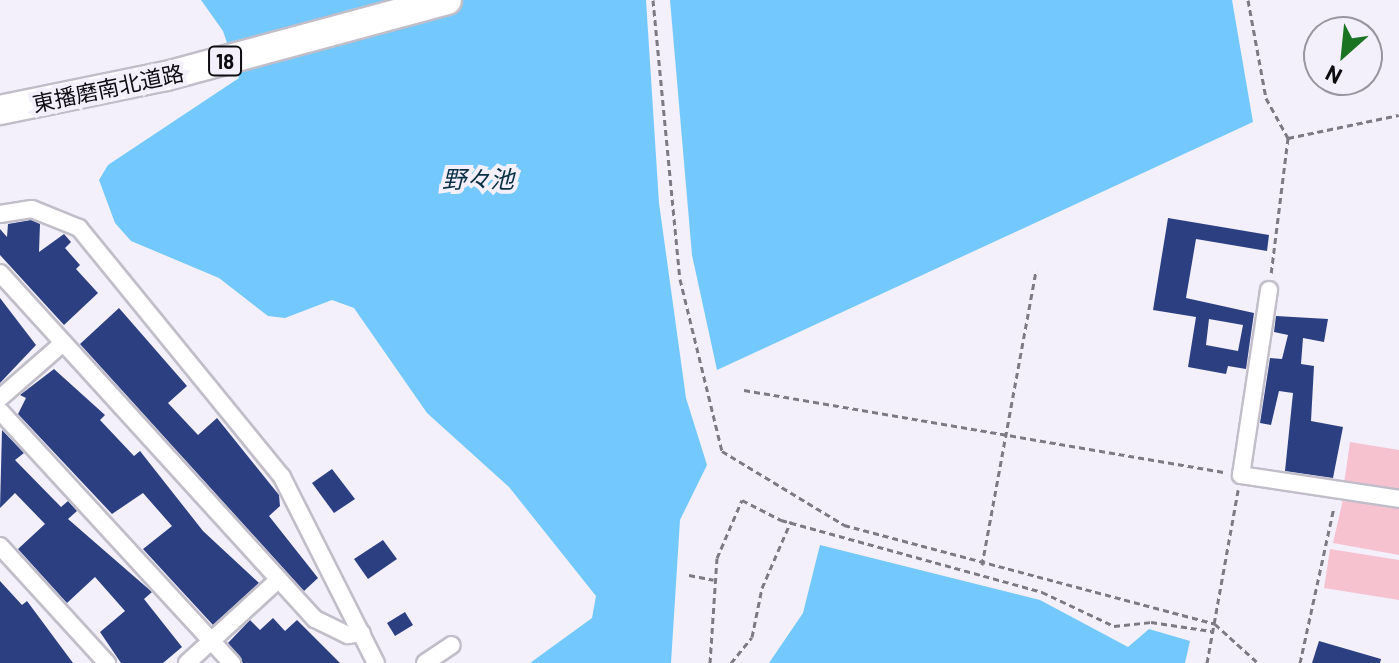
<!DOCTYPE html>
<html>
<head>
<meta charset="utf-8">
<style>
	body { margin:0 }
	#map { position:relative; width:1399px; height:663px; overflow:hidden; background:#f3f0fc; font-family:Barlow,"Noto Sans JP",sans-serif }
	div>[style] { position:absolute }
	.green>* { inset:0; background:#f7c2d0 }
	.water>* { inset:0; background:#73c9fd }
	.building>* { inset:0; background:#2c4081 }
	.path>* { height:3px; margin-top:-1.5px; transform-origin:0; background:repeating-linear-gradient(90deg,#7c7a82 0 6px,transparent 0 10px) }
	.roads { filter:drop-shadow(2px 0 #c1bec9) drop-shadow(-2px 0 #c1bec9) drop-shadow(0 2px #c1bec9) drop-shadow(0 -2px #c1bec9) }
	.minor>* { height:16px; margin:-8px; padding:0 8px; transform-origin:8px; border-radius:8px; background:#fff }
	.motorway>* { height:28px; margin:-14px; padding:0 14px; transform-origin:14px; border-radius:14px; background:#fff }
	span { translate:-50% -50%; white-space:nowrap; text-align:center; line-height:1.15; -webkit-text-stroke:8px #f3f0fc; paint-order:stroke }
	.shield-label span { padding:2px 6px; background:#f3f0fc; border:2px solid; border-radius:6px; -webkit-text-stroke-width:0 }
	.shield-label { font-size:20px; color:#0d0c10; font-weight:700 }
	.street-label { font-size:22px; color:#0d0c10 }
	.water-label { font-size:24px; color:#082f44; font-style:italic }
	.north { position:absolute; left:1303px; top:16px; width:80px; height:80px; box-sizing:border-box; background:#f3f0fc; border:2px solid #97959e; border-radius:50%; rotate:207deg; font-size:22px; font-weight:700; line-height:32px; text-align:center; color:#0d0c10 }
	.north::after { content:''; display:block; margin:auto; width:28px; height:36px; background:#1b7421; clip-path:polygon(50% 0,100% 100%,50% 72%,0 100%) }
</style>
</head>
<body>
<div id="map">
	<div class="green">
		<div style="clip-path:polygon(1350px 442px,1399px 450px,1399px 493px,1344px 484px)"></div>
		<div style="clip-path:polygon(1344px 495px,1399px 504px,1399px 555px,1333px 543px)"></div>
		<div style="clip-path:polygon(1330px 549px,1399px 560px,1399px 600px,1324px 588px)"></div>
	</div>
	<div class="water">
		<div style="clip-path:polygon(201px 0,646px 0,659px 203px,686px 398px,707px 465px,680px 520px,671px 663px,530px 663px,592px 618px,596px 596px,509px 487px,427px 413px,354px 308px,332px 300px,285px 318px,268px 316px,219px 278px,131px 241px,115px 223px,99px 180px,108px 165px,239px 78px,223px 31px)"></div>
		<div style="clip-path:polygon(670px 0,1232px 0,1253px 122px,717px 370px,692px 255px)"></div>
		<div style="clip-path:polygon(820px 545px,1040px 600px,1128px 647px,1149px 629px,1190px 641px,1185px 663px,769px 663px,803px 613px)"></div>
	</div>
	<div class="building">
		<div style="clip-path:polygon(evenodd,1168px 218px,1269px 235px,1267px 251px,1196px 239px,1186px 298px,1254px 313px,1246px 369px,1228px 366px,1226px 374px,1188px 367px,1196px 317px,1153px 310px,1168px 218px,1209px 319px,1243px 325px,1238px 351px,1206px 345px,1209px 319px)"></div>
		<div style="clip-path:polygon(31px 220px,40px 224px,39px 252px,64px 234px,71px 242px,65px 248px,80px 265px,76px 269px,98px 293px,64px 325px,0 255px,0 229px,7px 237px,8px 224px)"></div>
		<div style="clip-path:polygon(0 298px,36px 345px,0 383px)"></div>
		<div style="clip-path:polygon(119px 308px,187px 386px,168px 403px,198px 435px,217px 418px,279px 495px,280px 506px,269px 516px,318px 578px,304px 591px,80px 344px)"></div>
		<div style="clip-path:polygon(1276px 316px,1328px 319px,1324px 342px,1303px 338px,1301px 364px,1314px 366px,1311px 421px,1343px 427px,1333px 478px,1285px 471px,1293px 393px,1279px 391px,1271px 425px,1260px 423px,1270px 358px,1282px 359px,1288px 335px,1274px 332px)"></div>
		<div style="clip-path:polygon(54px 369px,105px 415px,100px 420px,134px 456px,140px 451px,203px 531px,259px 583px,213px 625px,143px 549px,172px 526px,143px 493px,112px 514px,18px 414px,26px 398px,20px 395px)"></div>
		<div style="clip-path:polygon(2px 430px,24px 453px,15px 460px,61px 507px,68px 501px,77px 511px,68px 519px,152px 592px,144px 599px,182px 647px,163px 663px,121px 663px,100px 632px,125px 611px,95px 577px,67px 603px,18px 549px,45px 524px,15px 493px,0 508px)"></div>
		<div style="clip-path:polygon(332px 469px,355px 499px,334px 513px,312px 483px)"></div>
		<div style="clip-path:polygon(383px 540px,397px 559px,368px 579px,354px 559px)"></div>
		<div style="clip-path:polygon(0 581px,22px 605px,27px 601px,73px 663px,0 663px)"></div>
		<div style="clip-path:polygon(405px 612px,413px 625px,395px 636px,387px 623px)"></div>
		<div style="clip-path:polygon(273px 618px,285px 631px,297px 620px,340px 663px,243px 663px,228px 643px,250px 620px,260px 630px)"></div>
		<div style="clip-path:polygon(1319px 641px,1381px 659px,1380px 663px,1312px 663px)"></div>
	</div>
	<div class="path">
		<div style="left:653px;top:0;width:280px;rotate:84.5deg"></div>
		<div style="left:680px;top:279px;width:177px;rotate:76.3deg"></div>
		<div style="left:722px;top:451px;width:143px;rotate:31.2deg"></div>
		<div style="left:844px;top:525px;width:384px;rotate:14.9deg"></div>
		<div style="left:1215px;top:624px;width:58px;rotate:42.2deg"></div>
		<div style="left:1248px;top:0;width:100px;rotate:79.6deg"></div>
		<div style="left:1266px;top:98px;width:46px;rotate:61.2deg"></div>
		<div style="left:1288px;top:138px;width:137px;rotate:97.1deg"></div>
		<div style="left:1288px;top:138px;width:113px;rotate:-11.7deg"></div>
		<div style="left:744px;top:390px;width:488px;rotate:9.7deg"></div>
		<div style="left:982px;top:565px;width:300px;rotate:-79.6deg"></div>
		<div style="left:689px;top:575px;width:25px;rotate:11deg"></div>
		<div style="left:710px;top:663px;width:105px;rotate:-86.2deg"></div>
		<div style="left:717px;top:558px;width:63px;rotate:-66.7deg"></div>
		<div style="left:742px;top:500px;width:44px;rotate:27.1deg"></div>
		<div style="left:781px;top:520px;width:271px;rotate:15.4deg"></div>
		<div style="left:1042px;top:592px;width:80px;rotate:25.3deg"></div>
		<div style="left:1114px;top:626px;width:37px;rotate:-6deg"></div>
		<div style="left:1151px;top:622px;width:61px;rotate:8.5deg"></div>
		<div style="left:731px;top:663px;width:33px;rotate:-51deg"></div>
		<div style="left:752px;top:637px;width:50px;rotate:-78.5deg"></div>
		<div style="left:762px;top:588px;width:73px;rotate:-66.6deg"></div>
		<div style="left:1207px;top:663px;width:176px;rotate:-79.8deg"></div>
		<div style="left:1300px;top:663px;width:160px;rotate:-77.7deg"></div>
	</div>
	<div class="roads">
		<div class="minor">
			<div style="left:0;top:214px;width:32px;rotate:-9deg"></div>
			<div style="left:32px;top:209px;width:51px;rotate:22deg"></div>
			<div style="left:79px;top:228px;width:321px;rotate:50.8deg"></div>
			<div style="left:282px;top:477px;width:208px;rotate:63.2deg"></div>
			<div style="left:0;top:273px;width:468px;rotate:47.7deg"></div>
			<div style="left:315px;top:619px;width:37px;rotate:26deg"></div>
			<div style="left:348px;top:635px;width:14px;rotate:-8deg"></div>
			<div style="left:1269px;top:290px;width:187px;rotate:98.6deg"></div>
			<div style="left:1241px;top:475px;width:160px;rotate:8.6deg"></div>
			<div style="left:0;top:398px;width:84px;rotate:-41.1deg"></div>
			<div style="left:0;top:411px;width:343px;rotate:47.4deg"></div>
			<div style="left:0;top:546px;width:159px;rotate:47.6deg"></div>
			<div style="left:187px;top:663px;width:123px;rotate:-42.4deg"></div>
			<div style="left:425px;top:663px;width:32px;rotate:-34deg"></div>
		</div>
		<div class="motorway">
			<div style="left:0;top:110px;width:169px;rotate:-11.6deg"></div>
			<div style="left:166px;top:76px;width:291px;rotate:-15.1deg"></div>
		</div>
	</div>
	<div class="shield-label">
		<span style="left:225px;top:61px">18</span>
	</div>
	<div class="street-label">
		<span style="left:108px;top:88px;rotate:-12deg">東播磨南北道路</span>
	</div>
	<div class="water-label">
		<span style="left:478px;top:179px">野々池</span>
	</div>
	<div class="north">N</div>
</div>
</body>
</html>
